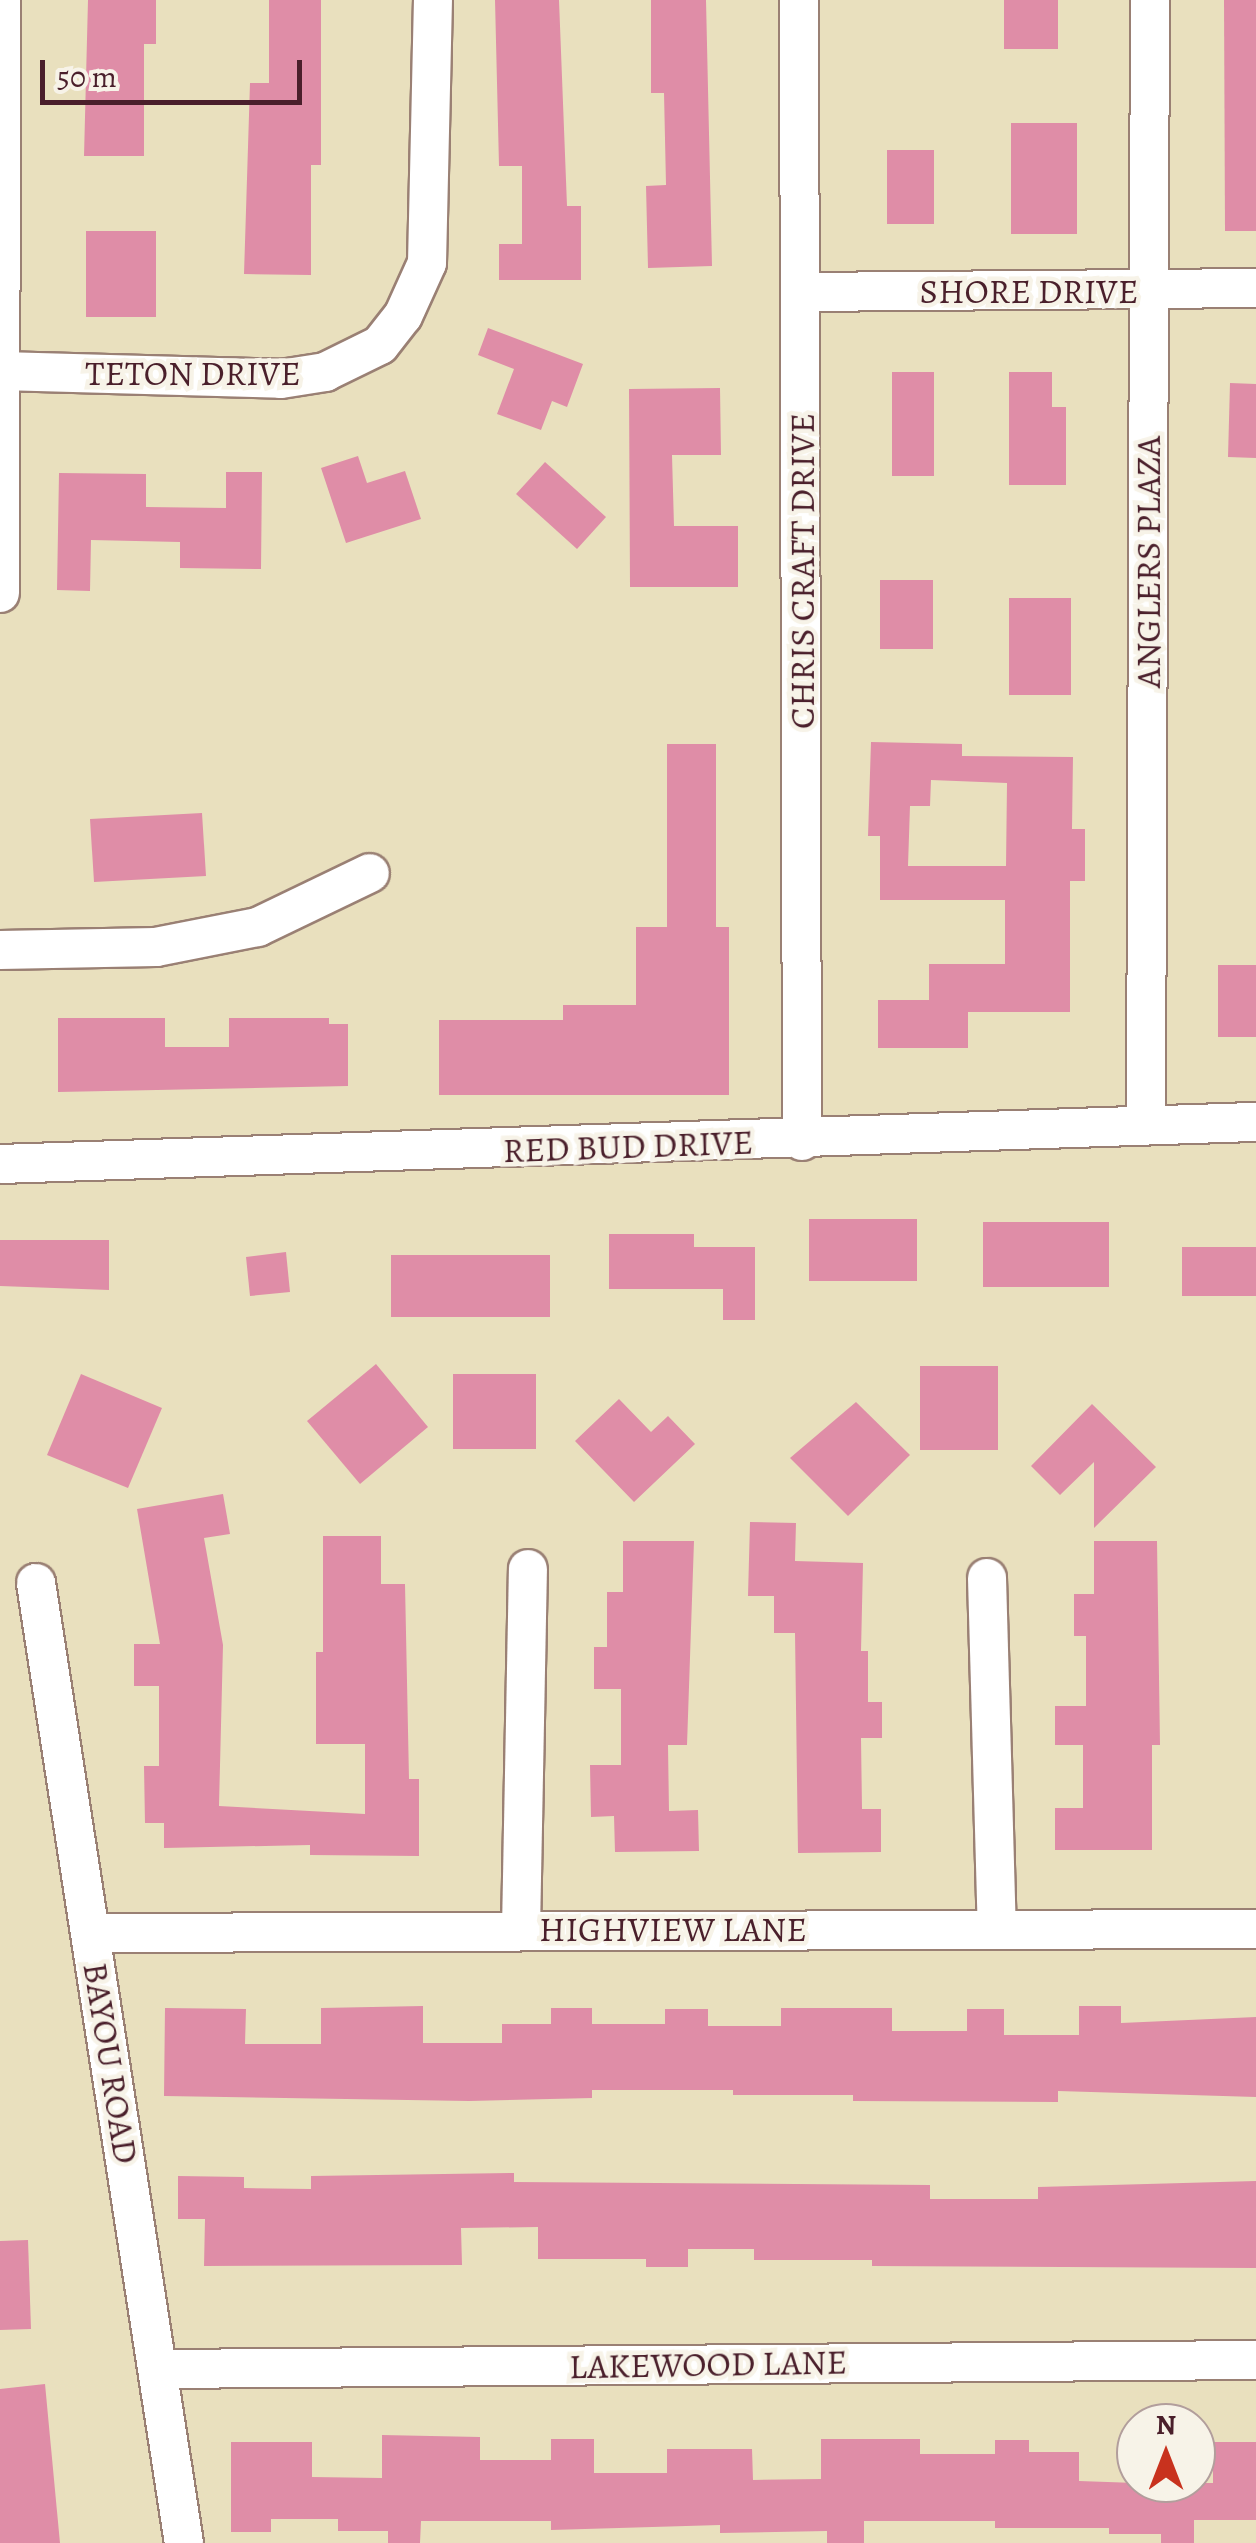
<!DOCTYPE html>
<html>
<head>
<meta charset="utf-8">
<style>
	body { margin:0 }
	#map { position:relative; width:1256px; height:2543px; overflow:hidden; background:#e9e0be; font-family:Alegreya,serif }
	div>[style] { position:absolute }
	.building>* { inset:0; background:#df8da7 }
	.roads { filter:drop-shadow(2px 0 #9a8074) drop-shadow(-2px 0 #9a8074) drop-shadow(0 2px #9a8074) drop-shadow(0 -2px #9a8074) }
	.street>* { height:38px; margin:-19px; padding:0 19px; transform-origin:19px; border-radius:19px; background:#fff }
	span { translate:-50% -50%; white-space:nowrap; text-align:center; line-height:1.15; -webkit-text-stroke:9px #f7f3e8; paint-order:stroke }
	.street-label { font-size:35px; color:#4a1f2b }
	.north { position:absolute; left:1116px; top:2403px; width:100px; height:100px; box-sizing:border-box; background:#f7f3e8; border:2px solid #b29e9c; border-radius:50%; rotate:0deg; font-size:28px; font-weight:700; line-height:40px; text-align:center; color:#4a1f2b }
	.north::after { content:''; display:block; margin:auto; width:35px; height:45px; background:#c8321e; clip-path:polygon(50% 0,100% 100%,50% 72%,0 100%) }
	.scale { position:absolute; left:40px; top:60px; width:262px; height:45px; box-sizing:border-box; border:5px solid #4a1f2b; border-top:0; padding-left:12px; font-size:30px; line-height:35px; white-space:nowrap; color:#4a1f2b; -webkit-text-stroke:8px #f7f3e8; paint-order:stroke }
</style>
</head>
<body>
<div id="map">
	<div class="building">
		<div style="clip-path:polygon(88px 0,156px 0,156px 44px,144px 44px,144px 156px,84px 156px)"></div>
		<div style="clip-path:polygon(269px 0,321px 0,321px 165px,311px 165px,311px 275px,244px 274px,250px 83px,269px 83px)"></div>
		<div style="clip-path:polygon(495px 0,559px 0,567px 206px,581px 206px,581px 280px,499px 280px,499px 244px,522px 244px,522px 166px,499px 166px)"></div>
		<div style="clip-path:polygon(651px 0,706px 0,712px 266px,648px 268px,646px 186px,666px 185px,664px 93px,651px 93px)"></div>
		<div style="clip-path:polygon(1004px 0,1058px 0,1058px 49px,1004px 49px)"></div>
		<div style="clip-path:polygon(1224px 0,1256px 0,1256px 231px,1225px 231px)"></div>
		<div style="clip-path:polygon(1011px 123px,1077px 123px,1077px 234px,1011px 234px)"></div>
		<div style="clip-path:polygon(887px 150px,934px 150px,934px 224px,887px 224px)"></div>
		<div style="clip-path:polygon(86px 231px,156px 231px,156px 317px,86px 317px)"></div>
		<div style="clip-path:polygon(488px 328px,583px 364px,567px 407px,552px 401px,541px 430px,497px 414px,514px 369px,478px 355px)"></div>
		<div style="clip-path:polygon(892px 372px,934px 372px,934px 476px,892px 476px)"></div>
		<div style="clip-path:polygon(1009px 372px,1052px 372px,1052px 407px,1066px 407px,1066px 485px,1009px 485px)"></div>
		<div style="clip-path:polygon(1230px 383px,1256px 384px,1256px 458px,1228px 457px)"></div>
		<div style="clip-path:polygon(720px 388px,721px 455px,672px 455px,674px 526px,738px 526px,738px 587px,630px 587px,629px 389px)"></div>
		<div style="clip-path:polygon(358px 456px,367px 483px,405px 471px,421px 519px,346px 543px,321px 468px)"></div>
		<div style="clip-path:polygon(545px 462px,606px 517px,577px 549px,516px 494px)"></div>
		<div style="clip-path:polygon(226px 472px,262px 472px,261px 569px,180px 568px,180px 542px,91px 540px,90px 591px,57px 590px,59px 473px,146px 474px,146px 507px,226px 508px)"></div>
		<div style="clip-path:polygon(880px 580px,933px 580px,933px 649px,880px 649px)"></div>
		<div style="clip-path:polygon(1009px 598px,1071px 598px,1071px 695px,1009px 695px)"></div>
		<div style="clip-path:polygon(evenodd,871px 742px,962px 744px,962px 756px,1073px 757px,1072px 829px,1085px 829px,1085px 881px,1070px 881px,1070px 1012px,968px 1012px,968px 1048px,878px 1048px,878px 1000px,929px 1000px,929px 964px,1005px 964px,1005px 900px,880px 900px,880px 836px,868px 836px,871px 742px,931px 780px,1007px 783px,1006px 866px,908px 866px,910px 806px,930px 806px,931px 780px)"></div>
		<div style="clip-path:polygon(667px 744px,716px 744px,716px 927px,729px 927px,729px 1095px,439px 1095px,439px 1020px,563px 1020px,563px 1005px,636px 1005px,636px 927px,667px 927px)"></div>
		<div style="clip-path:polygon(202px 813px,206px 876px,94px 882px,90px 819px)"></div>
		<div style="clip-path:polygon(1218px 965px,1256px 965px,1256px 1037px,1218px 1037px)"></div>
		<div style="clip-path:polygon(58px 1018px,165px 1018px,165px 1047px,229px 1047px,229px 1018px,329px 1018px,329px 1024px,348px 1024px,348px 1086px,58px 1092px)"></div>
		<div style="clip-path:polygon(809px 1219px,917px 1219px,917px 1281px,809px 1281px)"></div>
		<div style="clip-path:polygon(983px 1222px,1109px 1222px,1109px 1287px,983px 1287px)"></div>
		<div style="clip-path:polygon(609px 1234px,694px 1234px,694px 1247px,755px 1247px,755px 1320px,723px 1320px,723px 1289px,609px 1289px)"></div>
		<div style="clip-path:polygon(0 1240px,109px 1240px,109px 1290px,0 1286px)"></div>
		<div style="clip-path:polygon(1182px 1247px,1256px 1247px,1256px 1296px,1182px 1296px)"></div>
		<div style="clip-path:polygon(286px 1252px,290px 1292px,250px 1296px,246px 1257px)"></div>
		<div style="clip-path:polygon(391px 1255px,550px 1255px,550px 1317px,391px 1317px)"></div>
		<div style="clip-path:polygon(376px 1364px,428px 1427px,360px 1484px,307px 1421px)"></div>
		<div style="clip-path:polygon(920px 1366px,998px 1366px,998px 1450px,920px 1450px)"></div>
		<div style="clip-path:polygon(81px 1374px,162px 1408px,128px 1488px,47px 1455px)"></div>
		<div style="clip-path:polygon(453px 1374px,536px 1374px,536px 1449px,453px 1449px)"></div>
		<div style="clip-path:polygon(619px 1399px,651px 1432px,668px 1416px,695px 1444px,634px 1502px,575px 1441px)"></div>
		<div style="clip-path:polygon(856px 1402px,910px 1455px,848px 1516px,790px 1458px)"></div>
		<div style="clip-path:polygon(1092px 1404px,1156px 1467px,1094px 1528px,1094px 1462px,1060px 1495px,1031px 1466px)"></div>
		<div style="clip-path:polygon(223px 1494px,230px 1534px,204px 1538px,223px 1645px,219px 1806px,365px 1814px,365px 1744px,316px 1744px,316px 1652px,323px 1652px,323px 1536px,381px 1536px,381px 1584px,405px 1584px,409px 1779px,419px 1779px,419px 1856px,310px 1855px,310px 1845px,164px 1848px,164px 1823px,145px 1823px,144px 1766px,159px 1766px,159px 1686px,134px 1686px,134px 1644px,160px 1644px,137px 1509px)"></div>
		<div style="clip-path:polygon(750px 1522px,796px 1523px,795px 1561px,863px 1563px,861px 1651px,868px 1651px,868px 1702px,882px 1702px,882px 1738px,861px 1738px,862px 1809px,881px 1809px,881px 1852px,798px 1853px,795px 1633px,774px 1633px,774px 1596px,748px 1596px)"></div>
		<div style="clip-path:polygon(623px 1541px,694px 1541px,687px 1745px,668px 1745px,669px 1811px,698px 1810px,699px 1851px,615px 1852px,614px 1816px,591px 1817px,590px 1765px,621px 1765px,621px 1689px,594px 1689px,594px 1647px,607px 1647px,607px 1592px,623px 1592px)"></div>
		<div style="clip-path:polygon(1094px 1541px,1157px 1541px,1160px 1745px,1152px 1745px,1152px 1850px,1055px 1850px,1055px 1808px,1083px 1808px,1083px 1745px,1055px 1745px,1055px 1706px,1086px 1706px,1086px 1636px,1074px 1636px,1074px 1594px,1094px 1594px)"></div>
		<div style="clip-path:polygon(423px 2006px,423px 2043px,502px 2043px,502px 2024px,551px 2024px,551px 2008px,592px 2008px,592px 2024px,665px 2024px,665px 2009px,708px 2009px,708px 2026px,781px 2026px,781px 2008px,892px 2008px,892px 2031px,967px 2031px,967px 2009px,1004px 2009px,1004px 2035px,1079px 2035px,1079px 2006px,1121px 2006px,1121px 2023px,1256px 2017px,1256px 2097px,1058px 2091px,1058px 2102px,853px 2101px,853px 2095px,733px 2095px,733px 2090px,592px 2090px,592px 2098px,469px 2101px,164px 2096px,165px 2008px,246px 2009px,245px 2044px,321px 2044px,321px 2008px)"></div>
		<div style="clip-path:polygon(514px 2173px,514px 2182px,930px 2185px,930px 2199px,1038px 2199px,1038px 2187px,1256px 2181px,1256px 2268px,872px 2266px,872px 2260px,754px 2260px,754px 2249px,688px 2249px,688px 2267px,646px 2267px,646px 2259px,538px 2259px,538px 2227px,461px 2228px,462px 2265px,204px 2266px,205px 2219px,178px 2219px,178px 2176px,244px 2177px,244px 2188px,311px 2189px,311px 2176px)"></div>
		<div style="clip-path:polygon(28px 2240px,31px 2329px,0 2330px,0 2241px)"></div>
		<div style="clip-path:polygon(45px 2384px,60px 2543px,0 2543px,0 2389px)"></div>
		<div style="clip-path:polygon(382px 2435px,480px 2437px,480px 2460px,551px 2460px,551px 2439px,594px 2439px,594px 2473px,667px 2473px,667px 2449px,752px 2449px,753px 2480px,821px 2479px,821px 2439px,920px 2439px,920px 2454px,995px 2454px,995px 2440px,1029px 2440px,1029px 2452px,1079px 2452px,1079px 2481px,1136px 2483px,1213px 2483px,1213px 2442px,1256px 2442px,1256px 2520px,1194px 2520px,1194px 2543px,1161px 2543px,1161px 2534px,1109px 2534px,1109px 2528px,995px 2528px,995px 2521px,864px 2521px,864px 2543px,827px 2543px,827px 2531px,720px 2533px,720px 2525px,551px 2530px,551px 2521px,421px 2521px,420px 2543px,388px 2543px,388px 2531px,338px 2531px,338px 2519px,271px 2519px,271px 2532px,231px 2532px,231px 2442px,312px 2442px,312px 2477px,382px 2478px)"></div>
	</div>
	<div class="roads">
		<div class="street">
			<div style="left:799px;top:0;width:1141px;rotate:89.85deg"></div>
			<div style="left:802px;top:292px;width:454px;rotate:-0.5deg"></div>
			<div style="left:1px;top:371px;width:280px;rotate:1.6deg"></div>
			<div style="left:281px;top:379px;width:45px;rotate:-9deg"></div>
			<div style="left:325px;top:372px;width:61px;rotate:-26.1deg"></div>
			<div style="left:380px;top:345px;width:37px;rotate:-52deg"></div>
			<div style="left:403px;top:316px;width:58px;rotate:-65.6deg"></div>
			<div style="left:427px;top:263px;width:263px;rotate:-88.7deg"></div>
			<div style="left:0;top:593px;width:593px;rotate:-89.9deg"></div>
			<div style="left:0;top:950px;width:156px;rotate:-1.1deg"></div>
			<div style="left:156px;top:947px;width:104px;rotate:-11.1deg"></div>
			<div style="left:258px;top:927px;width:124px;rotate:-25.7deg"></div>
			<div style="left:1146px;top:1125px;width:1125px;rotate:-89.8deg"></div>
			<div style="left:0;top:1164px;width:1257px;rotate:-1.92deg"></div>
			<div style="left:987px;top:1578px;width:350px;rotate:88.4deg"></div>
			<div style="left:36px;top:1583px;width:971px;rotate:81.24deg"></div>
			<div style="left:521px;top:1930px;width:361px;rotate:-88.9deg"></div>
			<div style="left:91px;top:1933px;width:1165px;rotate:-0.2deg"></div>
			<div style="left:160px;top:2369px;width:1096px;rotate:-0.47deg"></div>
		</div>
	</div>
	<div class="street-label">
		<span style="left:1029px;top:291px">SHORE DRIVE</span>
		<span style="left:193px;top:373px">TETON DRIVE</span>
		<span style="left:1148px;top:562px;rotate:-90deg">ANGLERS PLAZA</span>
		<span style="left:802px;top:571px;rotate:-90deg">CHRIS CRAFT DRIVE</span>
		<span style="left:628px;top:1146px;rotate:-2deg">RED BUD DRIVE</span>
		<span style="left:673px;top:1929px">HIGHVIEW LANE</span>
		<span style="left:111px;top:2063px;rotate:81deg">BAYOU ROAD</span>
		<span style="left:708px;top:2364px;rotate:-1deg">LAKEWOOD LANE</span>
	</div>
	<div class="north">N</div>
	<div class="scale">50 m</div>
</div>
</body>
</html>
